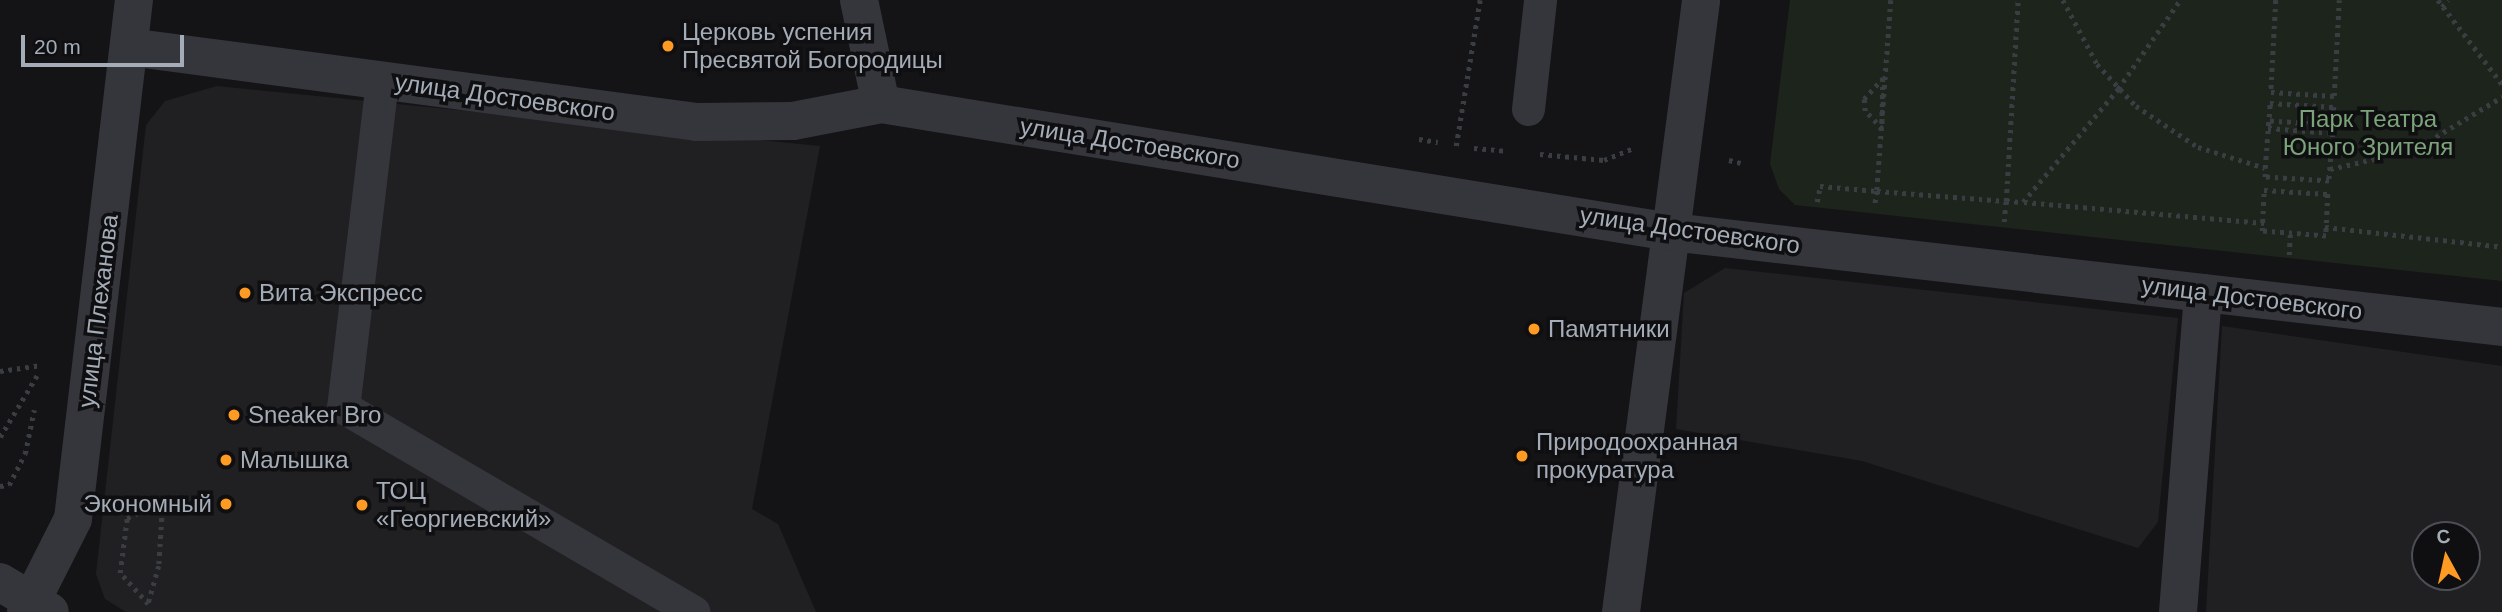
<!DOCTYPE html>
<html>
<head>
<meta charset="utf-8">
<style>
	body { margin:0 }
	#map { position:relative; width:2502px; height:612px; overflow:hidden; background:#141416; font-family:Arial,sans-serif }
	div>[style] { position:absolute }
	.built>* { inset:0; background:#202023 }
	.green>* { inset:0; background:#1c241c }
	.path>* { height:4.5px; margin-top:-2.25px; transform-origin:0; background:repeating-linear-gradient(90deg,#3a3e42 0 3.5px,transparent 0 8.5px) }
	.service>* { height:33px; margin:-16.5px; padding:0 16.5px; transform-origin:16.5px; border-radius:16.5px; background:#35363b }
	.minor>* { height:38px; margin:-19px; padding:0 19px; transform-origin:19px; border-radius:19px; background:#35363b }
	.tertiary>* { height:38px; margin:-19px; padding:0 19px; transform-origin:19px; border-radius:19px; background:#35363b }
	.dots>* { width:19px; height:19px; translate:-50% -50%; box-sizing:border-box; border:4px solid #0f0f11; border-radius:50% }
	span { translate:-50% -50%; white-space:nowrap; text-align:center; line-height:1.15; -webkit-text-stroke:7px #0f0f11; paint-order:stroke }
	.poi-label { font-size:24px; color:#a4acb7 }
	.left { translate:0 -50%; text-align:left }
	.right { translate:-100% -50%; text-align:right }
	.street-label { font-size:24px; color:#a4acb7 }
	.park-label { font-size:24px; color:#7ca47a }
	.north { position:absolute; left:2411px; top:521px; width:70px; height:70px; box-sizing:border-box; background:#0f0f11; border:2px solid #4b4e53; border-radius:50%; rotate:352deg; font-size:19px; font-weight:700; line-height:28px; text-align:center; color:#a4acb7 }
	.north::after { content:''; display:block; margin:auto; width:24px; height:32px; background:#ff9a23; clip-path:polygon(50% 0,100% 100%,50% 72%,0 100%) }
	.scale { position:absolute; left:21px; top:35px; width:163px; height:32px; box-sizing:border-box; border:4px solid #a4acb7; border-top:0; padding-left:9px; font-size:21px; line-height:24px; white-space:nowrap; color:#a4acb7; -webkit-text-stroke:5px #0f0f11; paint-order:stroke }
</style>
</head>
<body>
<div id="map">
	<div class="built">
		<div style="clip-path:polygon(217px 86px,820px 146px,752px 509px,778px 524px,816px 612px,126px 612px,105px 599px,96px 574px,146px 125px,165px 101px)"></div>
		<div style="clip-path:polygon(1725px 268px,2178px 318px,2158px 522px,2138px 548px,1862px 461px,1676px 429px,1684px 293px)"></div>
		<div style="clip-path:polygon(evenodd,2222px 326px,2502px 366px,2502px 612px,2206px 612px,2222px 326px,2425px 535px,2467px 535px,2467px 577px,2425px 577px,2425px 535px)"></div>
	</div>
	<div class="green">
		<div style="clip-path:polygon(1790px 0,2502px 0,2502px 281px,1795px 205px,1779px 189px,1770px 164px)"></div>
	</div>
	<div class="path">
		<div style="left:1891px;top:0;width:192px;rotate:94.2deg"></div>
		<div style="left:1877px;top:191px;width:129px;rotate:4.4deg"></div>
		<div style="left:2006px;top:201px;width:201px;rotate:-86.6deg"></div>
		<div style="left:2063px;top:0;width:72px;rotate:62deg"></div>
		<div style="left:2097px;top:64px;width:57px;rotate:47.1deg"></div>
		<div style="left:2136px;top:106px;width:74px;rotate:33.5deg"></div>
		<div style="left:2198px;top:147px;width:70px;rotate:17.4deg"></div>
		<div style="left:2276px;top:0;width:92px;rotate:93.1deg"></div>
		<div style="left:2271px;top:92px;width:63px;rotate:3.6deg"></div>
		<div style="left:2334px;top:96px;width:96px;rotate:-87deg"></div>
		<div style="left:2438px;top:0;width:106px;rotate:52.7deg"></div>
		<div style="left:2442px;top:7px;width:9px;rotate:-49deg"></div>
		<div style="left:1883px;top:78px;width:51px;rotate:91.1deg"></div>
		<div style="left:1882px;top:129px;width:25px;rotate:-133deg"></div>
		<div style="left:1865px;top:111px;width:12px;rotate:-95deg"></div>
		<div style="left:1864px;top:99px;width:28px;rotate:-48deg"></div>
		<div style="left:2268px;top:128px;width:65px;rotate:4.4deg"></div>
		<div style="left:2333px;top:133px;width:48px;rotate:94.8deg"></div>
		<div style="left:2329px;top:181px;width:64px;rotate:-176.4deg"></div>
		<div style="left:2265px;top:177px;width:9px;rotate:-90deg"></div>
		<div style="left:2265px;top:168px;width:65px;rotate:-85.6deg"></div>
		<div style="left:2270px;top:103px;width:64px;rotate:3.6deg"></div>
		<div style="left:2334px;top:107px;width:18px;rotate:93deg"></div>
		<div style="left:2333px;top:125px;width:64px;rotate:-176.4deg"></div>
		<div style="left:1419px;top:139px;width:19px;rotate:9deg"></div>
		<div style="left:1456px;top:146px;width:148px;rotate:-80.7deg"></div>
		<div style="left:1474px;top:148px;width:33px;rotate:5deg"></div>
		<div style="left:1540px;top:154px;width:64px;rotate:5.4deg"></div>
		<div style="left:1604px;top:160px;width:32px;rotate:-22deg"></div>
		<div style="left:1729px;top:160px;width:12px;rotate:14deg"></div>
		<div style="left:2330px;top:169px;width:86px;rotate:-12.7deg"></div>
		<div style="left:2414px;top:150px;width:103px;rotate:-31.1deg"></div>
		<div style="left:2264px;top:190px;width:64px;rotate:3.6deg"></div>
		<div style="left:2328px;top:194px;width:42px;rotate:92.7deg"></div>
		<div style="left:2326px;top:236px;width:64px;rotate:-175.5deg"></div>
		<div style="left:2262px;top:231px;width:41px;rotate:-87.2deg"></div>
		<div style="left:1817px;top:202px;width:16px;rotate:-79deg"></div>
		<div style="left:1820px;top:186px;width:57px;rotate:5deg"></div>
		<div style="left:1877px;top:191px;width:15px;rotate:98deg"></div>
		<div style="left:2024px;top:202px;width:241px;rotate:5deg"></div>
		<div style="left:2004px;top:222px;width:21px;rotate:-85deg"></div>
		<div style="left:2006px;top:201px;width:17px;rotate:3deg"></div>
		<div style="left:2023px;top:202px;width:148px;rotate:-49.9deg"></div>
		<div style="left:2118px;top:89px;width:108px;rotate:-55.1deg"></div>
		<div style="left:2325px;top:227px;width:178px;rotate:6.4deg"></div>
		<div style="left:2289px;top:255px;width:21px;rotate:-87deg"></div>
		<div style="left:0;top:371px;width:42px;rotate:-8.1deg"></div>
		<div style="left:0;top:437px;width:76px;rotate:-59deg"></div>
		<div style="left:0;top:486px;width:9px;rotate:-6deg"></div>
		<div style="left:9px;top:485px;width:35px;rotate:-63deg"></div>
		<div style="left:25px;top:454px;width:45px;rotate:-78.4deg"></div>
		<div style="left:163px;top:501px;width:65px;rotate:93.5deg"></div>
		<div style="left:159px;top:566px;width:40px;rotate:106deg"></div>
		<div style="left:148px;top:604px;width:42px;rotate:-132.1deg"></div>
		<div style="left:120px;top:573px;width:55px;rotate:-82.7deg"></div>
		<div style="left:127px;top:518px;width:40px;rotate:-25deg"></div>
	</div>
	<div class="service">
		<div style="left:382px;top:81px;width:328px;rotate:96.8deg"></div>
		<div style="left:343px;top:407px;width:406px;rotate:30.3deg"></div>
		<div style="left:1528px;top:109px;width:110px;rotate:-83.7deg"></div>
	</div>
	<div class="minor">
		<div style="left:0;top:582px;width:58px;rotate:31deg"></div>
		<div style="left:1621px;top:612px;width:383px;rotate:-82.5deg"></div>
		<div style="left:2178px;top:612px;width:320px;rotate:-85.5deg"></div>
	</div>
	<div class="tertiary">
		<div style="left:859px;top:0;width:106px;rotate:78.1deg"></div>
		<div style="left:129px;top:47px;width:573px;rotate:7.52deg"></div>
		<div style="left:697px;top:122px;width:96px;rotate:-0.6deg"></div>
		<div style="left:793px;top:121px;width:90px;rotate:-10.9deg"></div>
		<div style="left:881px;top:104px;width:800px;rotate:9.2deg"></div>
		<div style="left:1671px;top:232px;width:836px;rotate:6.52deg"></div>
		<div style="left:1671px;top:232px;width:234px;rotate:-82.6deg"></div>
		<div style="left:26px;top:612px;width:104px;rotate:-63.2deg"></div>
		<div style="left:73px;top:519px;width:523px;rotate:-83.3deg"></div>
	</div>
	<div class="dots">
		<div style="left:668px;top:46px;background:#ff9a23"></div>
		<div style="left:245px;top:293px;background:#ff9a23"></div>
		<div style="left:1534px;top:329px;background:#ff9a23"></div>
		<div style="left:234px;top:415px;background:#ff9a23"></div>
		<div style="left:1522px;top:456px;background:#ff9a23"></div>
		<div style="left:226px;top:460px;background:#ff9a23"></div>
		<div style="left:226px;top:504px;background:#ff9a23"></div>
		<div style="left:362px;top:505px;background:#ff9a23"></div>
	</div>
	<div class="poi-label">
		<span class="left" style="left:682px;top:46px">Церковь успения<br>Пресвятой Богородицы</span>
		<span class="left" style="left:259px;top:293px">Вита Экспресс</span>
		<span class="left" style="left:1548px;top:329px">Памятники</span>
		<span class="left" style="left:248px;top:415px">Sneaker Bro</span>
		<span class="left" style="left:1536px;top:456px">Природоохранная<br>прокуратура</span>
		<span class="left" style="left:240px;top:460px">Малышка</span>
		<span class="left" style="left:376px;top:505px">ТОЦ<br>«Георгиевский»</span>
		<span class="right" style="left:212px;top:504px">Экономный</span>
	</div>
	<div class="street-label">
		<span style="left:505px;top:97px;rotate:8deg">улица Достоевского</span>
		<span style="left:1130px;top:143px;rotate:9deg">улица Достоевского</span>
		<span style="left:1690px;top:230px;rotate:8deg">улица Достоевского</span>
		<span style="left:2252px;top:298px;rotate:7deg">улица Достоевского</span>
		<span style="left:98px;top:311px;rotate:-83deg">улица Плеханова</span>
	</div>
	<div class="park-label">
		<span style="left:2368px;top:133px">Парк Театра<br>Юного Зрителя</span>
	</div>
	<div class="north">С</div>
	<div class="scale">20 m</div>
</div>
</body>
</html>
